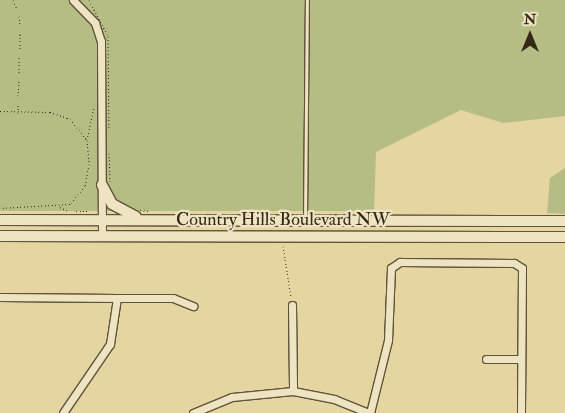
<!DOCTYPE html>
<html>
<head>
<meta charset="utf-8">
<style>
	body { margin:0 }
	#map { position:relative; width:565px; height:413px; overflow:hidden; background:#e5d5a1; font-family:"IM FELL Double Pica",serif }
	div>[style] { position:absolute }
	.green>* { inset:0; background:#b5bd84 }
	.path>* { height:1px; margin-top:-0.5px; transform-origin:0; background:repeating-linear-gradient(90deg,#342819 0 1px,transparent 0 3.5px) }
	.roads { filter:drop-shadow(1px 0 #60533b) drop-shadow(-1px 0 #60533b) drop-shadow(0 1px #60533b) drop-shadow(0 -1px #60533b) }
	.service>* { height:3px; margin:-1.5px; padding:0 1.5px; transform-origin:1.5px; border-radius:1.5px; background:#eee4c2 }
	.minor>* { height:7px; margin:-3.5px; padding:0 3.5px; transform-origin:3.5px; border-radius:3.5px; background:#eee4c2 }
	.secondary>* { height:10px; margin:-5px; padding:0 5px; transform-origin:5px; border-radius:5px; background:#eee4c2 }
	span { translate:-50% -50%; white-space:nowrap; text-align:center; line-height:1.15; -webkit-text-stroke:4.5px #eee4c2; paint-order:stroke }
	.street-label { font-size:18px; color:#342819 }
	.north { position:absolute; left:505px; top:10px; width:50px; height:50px; -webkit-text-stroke:4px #eee4c2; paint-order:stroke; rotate:0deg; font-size:14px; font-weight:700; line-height:20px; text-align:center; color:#342819 }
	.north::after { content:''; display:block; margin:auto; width:18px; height:22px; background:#342819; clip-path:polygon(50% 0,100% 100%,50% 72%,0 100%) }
</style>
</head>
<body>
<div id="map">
	<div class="green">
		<div style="clip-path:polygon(0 0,565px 0,565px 116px,503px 123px,461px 110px,376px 152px,374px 211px,0 211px)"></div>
		<div style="clip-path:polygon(565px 168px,565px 214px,547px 213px,550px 178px)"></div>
	</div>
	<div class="path">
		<div style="left:13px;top:0;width:10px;rotate:66deg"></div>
		<div style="left:89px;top:0;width:41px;rotate:62.2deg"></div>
		<div style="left:108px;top:36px;width:93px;rotate:89.4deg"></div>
		<div style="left:19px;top:16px;width:10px;rotate:84deg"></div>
		<div style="left:20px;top:49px;width:15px;rotate:-90deg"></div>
		<div style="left:19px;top:73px;width:16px;rotate:-90deg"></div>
		<div style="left:18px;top:96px;width:15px;rotate:-86deg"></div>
		<div style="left:0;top:111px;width:50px;rotate:1.1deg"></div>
		<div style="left:50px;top:112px;width:21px;rotate:19deg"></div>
		<div style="left:70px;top:119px;width:27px;rotate:51deg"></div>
		<div style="left:87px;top:140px;width:24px;rotate:85deg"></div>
		<div style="left:89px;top:164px;width:22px;rotate:100deg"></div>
		<div style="left:85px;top:186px;width:23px;rotate:130deg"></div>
		<div style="left:70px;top:204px;width:70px;rotate:176.7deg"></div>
		<div style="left:18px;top:113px;width:9px;rotate:-90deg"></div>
		<div style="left:87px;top:140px;width:33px;rotate:-78deg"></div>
		<div style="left:109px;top:153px;width:28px;rotate:88deg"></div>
		<div style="left:60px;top:207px;width:9px;rotate:27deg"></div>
		<div style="left:140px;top:210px;width:9px;rotate:6deg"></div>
		<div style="left:76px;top:211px;width:11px"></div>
		<div style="left:283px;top:246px;width:52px;rotate:81.1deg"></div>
	</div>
	<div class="roads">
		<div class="service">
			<div style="left:305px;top:220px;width:220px;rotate:-89.5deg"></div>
		</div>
		<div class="minor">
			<div style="left:73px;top:0;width:32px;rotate:46deg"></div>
			<div style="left:95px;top:23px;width:19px;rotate:72deg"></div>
			<div style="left:101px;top:41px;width:195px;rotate:89.7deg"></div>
			<div style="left:0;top:297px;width:117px;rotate:0.5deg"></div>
			<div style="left:117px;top:298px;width:47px;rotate:98.7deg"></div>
			<div style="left:110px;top:344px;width:83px;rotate:124.3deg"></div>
			<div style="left:117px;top:298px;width:56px"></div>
			<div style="left:173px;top:298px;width:22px;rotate:22deg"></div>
			<div style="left:292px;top:305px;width:86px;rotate:89.3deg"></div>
			<div style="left:486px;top:359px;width:35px"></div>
			<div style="left:193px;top:413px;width:42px;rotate:-22.3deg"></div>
			<div style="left:232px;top:397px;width:61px;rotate:-5.6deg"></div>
			<div style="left:293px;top:391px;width:42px;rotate:11deg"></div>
			<div style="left:334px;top:399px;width:38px;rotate:22deg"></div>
			<div style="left:370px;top:413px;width:75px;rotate:-76.1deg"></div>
			<div style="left:388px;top:340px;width:72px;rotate:-87.6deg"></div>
			<div style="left:391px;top:268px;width:11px;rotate:-34deg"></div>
			<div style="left:400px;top:262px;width:114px;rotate:0.5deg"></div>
			<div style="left:514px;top:263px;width:9px;rotate:32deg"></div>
			<div style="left:522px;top:268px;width:145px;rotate:90.4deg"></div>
		</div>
		<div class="secondary">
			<div style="left:102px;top:185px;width:21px;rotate:62deg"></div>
			<div style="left:112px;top:204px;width:27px;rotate:28deg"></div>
			<div style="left:0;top:220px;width:565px;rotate:0.1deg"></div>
			<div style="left:0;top:236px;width:565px;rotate:0.1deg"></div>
		</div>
	</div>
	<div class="street-label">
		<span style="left:283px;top:220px">Country Hills Boulevard NW</span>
	</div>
	<div class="north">N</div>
</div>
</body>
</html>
